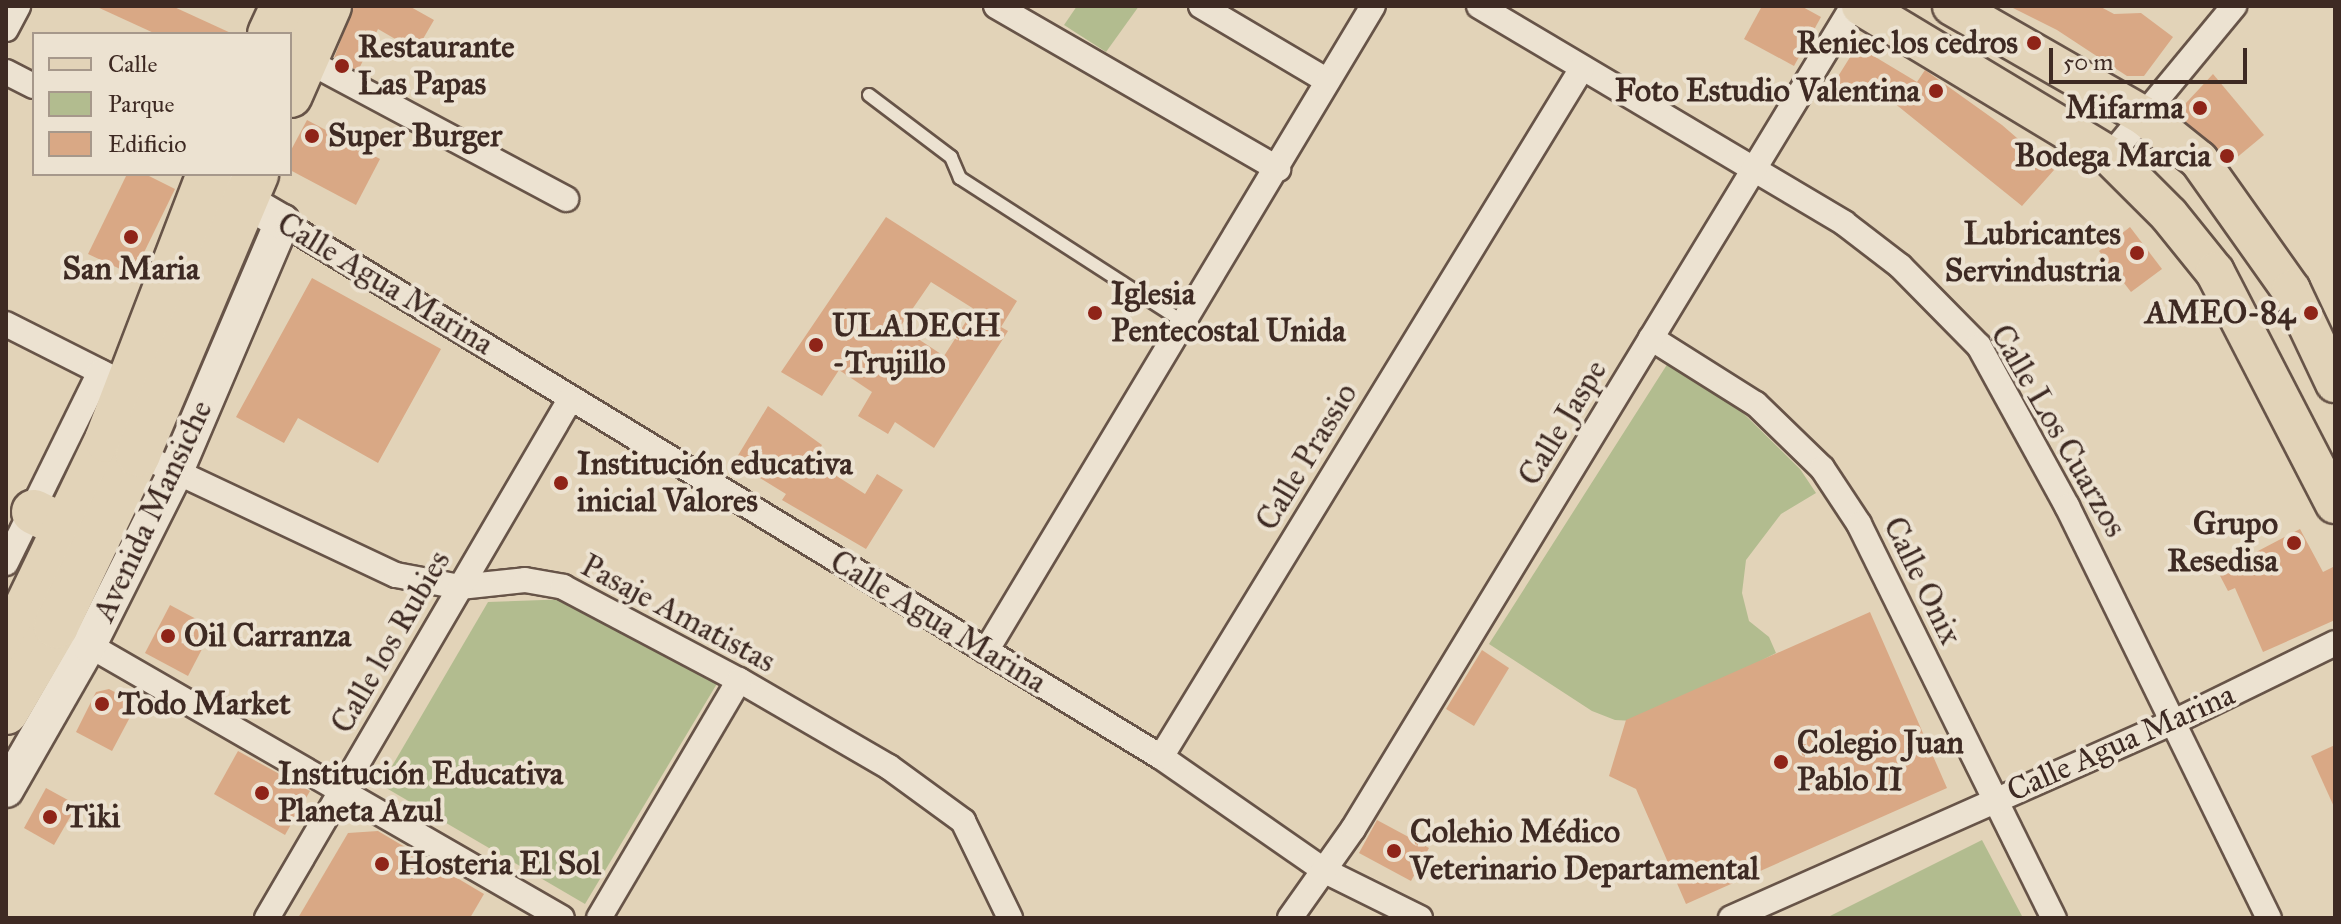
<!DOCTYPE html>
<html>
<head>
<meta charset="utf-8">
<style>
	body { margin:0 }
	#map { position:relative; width:2341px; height:924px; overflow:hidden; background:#e2d3b8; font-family:"IM FELL Great Primer",serif }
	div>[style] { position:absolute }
	.green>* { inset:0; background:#b2bc8f }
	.building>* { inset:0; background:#d9a885 }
	.roads { filter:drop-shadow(2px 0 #675448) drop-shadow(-2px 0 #675448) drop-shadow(0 2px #675448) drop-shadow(0 -2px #675448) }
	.lane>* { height:12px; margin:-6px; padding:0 6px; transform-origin:6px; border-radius:6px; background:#ece2d1 }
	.street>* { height:24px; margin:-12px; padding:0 12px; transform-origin:12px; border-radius:12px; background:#ece2d1 }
	.secondary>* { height:34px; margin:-17px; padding:0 17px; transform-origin:17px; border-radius:17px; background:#ece2d1 }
	.primary>* { height:38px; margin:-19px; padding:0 19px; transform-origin:19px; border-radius:19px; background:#e2d3b8 }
	.highway>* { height:44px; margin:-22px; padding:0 22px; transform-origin:22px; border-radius:22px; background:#e2d3b8 }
	.dots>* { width:22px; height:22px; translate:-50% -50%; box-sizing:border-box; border:4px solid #ece2d1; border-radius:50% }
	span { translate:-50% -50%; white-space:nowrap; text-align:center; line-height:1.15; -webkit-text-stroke:8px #ece2d1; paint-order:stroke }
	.poi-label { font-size:32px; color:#3e2a23; font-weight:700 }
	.right { translate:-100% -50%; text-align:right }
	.left { translate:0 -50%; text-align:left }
	.street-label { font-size:32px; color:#3e2a23 }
	.frame { position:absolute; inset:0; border:8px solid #3e2a23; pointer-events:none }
	.legend { position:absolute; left:32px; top:32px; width:260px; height:144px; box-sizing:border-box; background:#ece2d1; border:2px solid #a6988b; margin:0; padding:10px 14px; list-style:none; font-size:24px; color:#3e2a23 }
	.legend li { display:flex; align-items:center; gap:16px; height:40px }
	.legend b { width:40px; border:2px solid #a6988b }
	.scale { position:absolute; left:2049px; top:48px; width:198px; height:36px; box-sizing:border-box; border:4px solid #3e2a23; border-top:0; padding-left:10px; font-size:24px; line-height:28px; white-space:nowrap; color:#3e2a23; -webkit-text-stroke:6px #ece2d1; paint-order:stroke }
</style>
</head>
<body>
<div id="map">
	<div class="green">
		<div style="clip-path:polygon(1077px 6px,1139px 6px,1106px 52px,1064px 25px)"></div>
		<div style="clip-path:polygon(1668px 363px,1735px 405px,1800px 469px,1816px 493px,1781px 514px,1746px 560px,1742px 593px,1749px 621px,1769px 637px,1776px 653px,1663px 711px,1634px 721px,1615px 720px,1592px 711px,1489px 644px)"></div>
		<div style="clip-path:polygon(571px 599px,718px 682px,585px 904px,381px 785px,488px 602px)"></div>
		<div style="clip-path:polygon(1982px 840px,2023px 918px,1826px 918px)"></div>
	</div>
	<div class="building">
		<div style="clip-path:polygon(95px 6px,172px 6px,233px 34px,156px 34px)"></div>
		<div style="clip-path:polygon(354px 6px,409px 6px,434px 20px,416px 51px,378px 29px,358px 71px,334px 58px)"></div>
		<div style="clip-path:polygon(1762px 6px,1801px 6px,1821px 17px,1794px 66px,1744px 39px)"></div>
		<div style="clip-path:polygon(2009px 6px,2099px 6px,2114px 14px,2141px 13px,2173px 37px,2144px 76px,2127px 76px,2057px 30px)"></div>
		<div style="clip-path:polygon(1857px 46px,1917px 82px,1925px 70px,2002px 125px,2054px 170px,2022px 206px,1873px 86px,1862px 104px,1832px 86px)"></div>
		<div style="clip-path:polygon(2213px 74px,2264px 135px,2229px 164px,2184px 120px,2186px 103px)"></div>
		<div style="clip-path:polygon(307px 120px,380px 159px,356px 205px,290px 170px,290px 152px)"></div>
		<div style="clip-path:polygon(127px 174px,145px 174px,175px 189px,133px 275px,88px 254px)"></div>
		<div style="clip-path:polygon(evenodd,886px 217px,1017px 301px,1001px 327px,1008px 331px,934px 448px,895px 422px,888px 434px,858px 416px,872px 392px,839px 370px,822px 396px,781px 372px,886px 217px,931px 282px,974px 309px,944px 356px,900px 327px,931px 282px)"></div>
		<div style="clip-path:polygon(2130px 227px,2162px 269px,2131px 292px,2099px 251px)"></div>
		<div style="clip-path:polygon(312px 278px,441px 349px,378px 463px,298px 418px,284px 443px,236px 417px)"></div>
		<div style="clip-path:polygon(768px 406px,822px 445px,813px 461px,865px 494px,877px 474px,903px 490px,866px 549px,782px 500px,786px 494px,734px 462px)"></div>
		<div style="clip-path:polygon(2300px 529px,2323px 572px,2335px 566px,2335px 620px,2263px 652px,2235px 588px,2228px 591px,2218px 572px)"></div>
		<div style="clip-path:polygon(170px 605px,213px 628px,188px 676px,145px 653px)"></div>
		<div style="clip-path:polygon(1870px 612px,1947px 788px,1686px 904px,1636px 789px,1609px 776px,1626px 720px)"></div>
		<div style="clip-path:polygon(1482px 650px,1509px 668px,1474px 726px,1446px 709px)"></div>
		<div style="clip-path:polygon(109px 689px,137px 704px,112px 751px,76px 732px,96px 692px)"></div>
		<div style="clip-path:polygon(2335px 745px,2335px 809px,2311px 756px)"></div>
		<div style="clip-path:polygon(238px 751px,310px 791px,285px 835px,214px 794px)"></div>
		<div style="clip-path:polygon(46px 788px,77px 805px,54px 845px,24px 828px)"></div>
		<div style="clip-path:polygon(1377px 820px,1429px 848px,1411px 881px,1359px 853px)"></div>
		<div style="clip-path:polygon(378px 831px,484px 894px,470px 918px,298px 918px,348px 833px)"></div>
	</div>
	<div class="roads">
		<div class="lane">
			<div style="left:869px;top:95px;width:103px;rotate:37.1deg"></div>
			<div style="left:951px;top:157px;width:23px;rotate:67deg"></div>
			<div style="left:960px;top:178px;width:268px;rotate:32.8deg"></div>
		</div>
		<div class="street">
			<div style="left:996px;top:6px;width:326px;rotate:30deg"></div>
			<div style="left:1201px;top:6px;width:147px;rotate:30.6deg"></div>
			<div style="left:1479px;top:6px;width:425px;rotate:30.7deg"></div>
			<div style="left:1844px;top:223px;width:71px;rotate:37.5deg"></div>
			<div style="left:1900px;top:266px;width:112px;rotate:45.4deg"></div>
			<div style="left:1979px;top:346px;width:183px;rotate:61.2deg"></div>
			<div style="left:2067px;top:506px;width:459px;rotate:63.9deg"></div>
			<div style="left:6px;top:29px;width:26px;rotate:-62deg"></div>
			<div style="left:306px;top:60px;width:295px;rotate:28.1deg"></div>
			<div style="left:6px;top:72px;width:31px;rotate:27deg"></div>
			<div style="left:2110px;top:156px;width:195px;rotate:-50.4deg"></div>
			<div style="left:282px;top:222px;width:1029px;rotate:31.33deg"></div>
			<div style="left:1161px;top:757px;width:200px;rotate:34.8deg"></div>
			<div style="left:1325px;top:871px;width:106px;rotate:26.3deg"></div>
			<div style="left:6px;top:324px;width:122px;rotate:26.8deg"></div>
			<div style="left:1651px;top:338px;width:124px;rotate:32.2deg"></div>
			<div style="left:1756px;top:404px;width:92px;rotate:44.1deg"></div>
			<div style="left:1822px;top:468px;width:67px;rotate:56.5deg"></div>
			<div style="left:1859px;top:524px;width:440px;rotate:63.7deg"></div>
			<div style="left:128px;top:449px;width:296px;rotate:25.2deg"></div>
			<div style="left:396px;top:575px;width:65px;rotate:10.6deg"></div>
			<div style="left:460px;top:587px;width:65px;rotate:-6.1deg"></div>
			<div style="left:525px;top:580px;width:39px;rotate:10deg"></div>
			<div style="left:563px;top:587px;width:199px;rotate:27.9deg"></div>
			<div style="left:739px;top:680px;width:173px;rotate:30.1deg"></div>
			<div style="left:889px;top:767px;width:92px;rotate:36.1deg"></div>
			<div style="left:963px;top:821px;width:108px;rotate:64.1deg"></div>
			<div style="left:6px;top:563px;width:213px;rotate:-63.8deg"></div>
			<div style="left:75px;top:637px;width:562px;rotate:29.99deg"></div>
			<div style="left:986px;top:651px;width:752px;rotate:-59.04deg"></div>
			<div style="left:1161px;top:757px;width:807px;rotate:-58.57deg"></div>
			<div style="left:267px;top:918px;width:602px;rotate:-59.69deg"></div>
			<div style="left:599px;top:918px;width:276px;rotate:-59.5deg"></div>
			<div style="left:1290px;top:918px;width:109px;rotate:-54.7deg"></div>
			<div style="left:1353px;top:829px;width:963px;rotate:-58.72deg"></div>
			<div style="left:1731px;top:918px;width:487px;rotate:-23.9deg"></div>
			<div style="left:2176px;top:721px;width:177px;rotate:-26.1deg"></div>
		</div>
		<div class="secondary">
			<div style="left:6px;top:790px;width:167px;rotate:-60.2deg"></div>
			<div style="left:89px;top:645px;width:195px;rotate:-63.4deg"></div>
			<div style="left:176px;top:471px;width:271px;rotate:-66.9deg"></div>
			<div style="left:282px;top:222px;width:67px;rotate:-149.6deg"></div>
		</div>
		<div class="primary">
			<div style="left:1861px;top:6px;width:291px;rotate:31.1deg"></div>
			<div style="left:2110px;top:156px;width:83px;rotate:45deg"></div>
			<div style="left:2169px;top:215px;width:73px;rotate:51.1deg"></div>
			<div style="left:2215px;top:272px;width:261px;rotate:62.7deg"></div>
			<div style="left:1952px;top:6px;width:221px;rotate:29.8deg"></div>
			<div style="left:2144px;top:116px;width:70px;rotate:38.7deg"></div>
			<div style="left:2199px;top:160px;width:159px;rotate:54.7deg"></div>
			<div style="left:2291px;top:290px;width:103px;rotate:64.7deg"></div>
		</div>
		<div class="highway">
			<div style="left:270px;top:34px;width:31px;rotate:-65deg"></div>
			<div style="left:290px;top:95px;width:97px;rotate:-66.3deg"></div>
			<div style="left:34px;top:512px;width:37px;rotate:26deg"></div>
			<div style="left:6px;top:650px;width:233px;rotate:-64.3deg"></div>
			<div style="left:107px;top:440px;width:285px;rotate:-69deg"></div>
			<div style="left:6px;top:712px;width:99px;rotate:-59.8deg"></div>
			<div style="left:56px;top:626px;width:191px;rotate:-64.5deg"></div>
			<div style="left:138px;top:454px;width:304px;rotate:-67.1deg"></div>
		</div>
	</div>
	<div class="dots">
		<div style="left:2034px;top:43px;background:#8f2418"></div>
		<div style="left:342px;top:66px;background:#8f2418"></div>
		<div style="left:1936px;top:91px;background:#8f2418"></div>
		<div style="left:2200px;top:108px;background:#8f2418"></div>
		<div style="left:312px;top:136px;background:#8f2418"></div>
		<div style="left:2227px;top:156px;background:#8f2418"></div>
		<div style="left:131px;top:237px;background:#8f2418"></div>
		<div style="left:2137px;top:253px;background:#8f2418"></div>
		<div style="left:1095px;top:313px;background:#8f2418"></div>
		<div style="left:2311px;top:313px;background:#8f2418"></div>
		<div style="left:816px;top:345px;background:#8f2418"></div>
		<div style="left:561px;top:483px;background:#8f2418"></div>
		<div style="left:2294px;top:543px;background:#8f2418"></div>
		<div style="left:168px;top:636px;background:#8f2418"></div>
		<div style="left:102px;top:704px;background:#8f2418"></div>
		<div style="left:1781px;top:762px;background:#8f2418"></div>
		<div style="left:262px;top:793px;background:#8f2418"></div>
		<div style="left:50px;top:817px;background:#8f2418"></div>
		<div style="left:1394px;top:851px;background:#8f2418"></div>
		<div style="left:382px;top:864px;background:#8f2418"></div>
	</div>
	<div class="poi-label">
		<span class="right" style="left:2018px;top:43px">Reniec los cedros</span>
		<span class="left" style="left:358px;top:66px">Restaurante<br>Las Papas</span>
		<span class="right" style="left:1920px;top:91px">Foto Estudio Valentina</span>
		<span class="right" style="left:2184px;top:108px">Mifarma</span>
		<span class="left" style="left:328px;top:136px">Super Burger</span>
		<span class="right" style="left:2211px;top:156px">Bodega Marcia</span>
		<span class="right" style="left:2121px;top:253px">Lubricantes<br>Servindustria</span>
		<span style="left:131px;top:269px">San Maria</span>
		<span class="left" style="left:1111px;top:313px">Iglesia<br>Pentecostal Unida</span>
		<span class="right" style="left:2295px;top:313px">AMEO-84</span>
		<span class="left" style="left:832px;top:345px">ULADECH<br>-Trujillo</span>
		<span class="left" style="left:577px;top:483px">Institución educativa<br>inicial Valores</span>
		<span class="right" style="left:2278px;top:543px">Grupo<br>Resedisa</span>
		<span class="left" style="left:184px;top:636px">Oil Carranza</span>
		<span class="left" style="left:118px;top:704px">Todo Market</span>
		<span class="left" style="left:1797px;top:762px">Colegio Juan<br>Pablo II</span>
		<span class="left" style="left:278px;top:793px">Institución Educativa<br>Planeta Azul</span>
		<span class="left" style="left:66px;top:817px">Tiki</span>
		<span class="left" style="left:1410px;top:851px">Colehio Médico<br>Veterinario Departamental</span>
		<span class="left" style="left:398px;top:864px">Hosteria El Sol</span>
	</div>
	<div class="street-label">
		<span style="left:385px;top:284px;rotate:31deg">Calle Agua Marina</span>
		<span style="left:1563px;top:423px;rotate:-59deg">Calle Jaspe</span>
		<span style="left:2058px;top:431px;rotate:60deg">Calle Los Cuarzos</span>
		<span style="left:1307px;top:457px;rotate:-59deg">Calle Prassio</span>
		<span style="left:153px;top:511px;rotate:-65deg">Avenida Mansiche</span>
		<span style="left:1922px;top:581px;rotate:64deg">Calle Onix</span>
		<span style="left:678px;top:614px;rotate:28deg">Pasaje Amatistas</span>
		<span style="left:938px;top:622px;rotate:31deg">Calle Agua Marina</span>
		<span style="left:391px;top:642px;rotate:-60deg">Calle los Rubies</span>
		<span style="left:2121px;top:743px;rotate:-24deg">Calle Agua Marina</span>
	</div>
	<div class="frame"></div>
	<ul class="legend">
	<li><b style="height:10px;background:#e2d3b8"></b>Calle</li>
	<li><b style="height:22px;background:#b2bc8f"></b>Parque</li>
	<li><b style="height:22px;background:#d9a885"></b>Edificio</li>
	</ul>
	<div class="scale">50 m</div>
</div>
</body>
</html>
